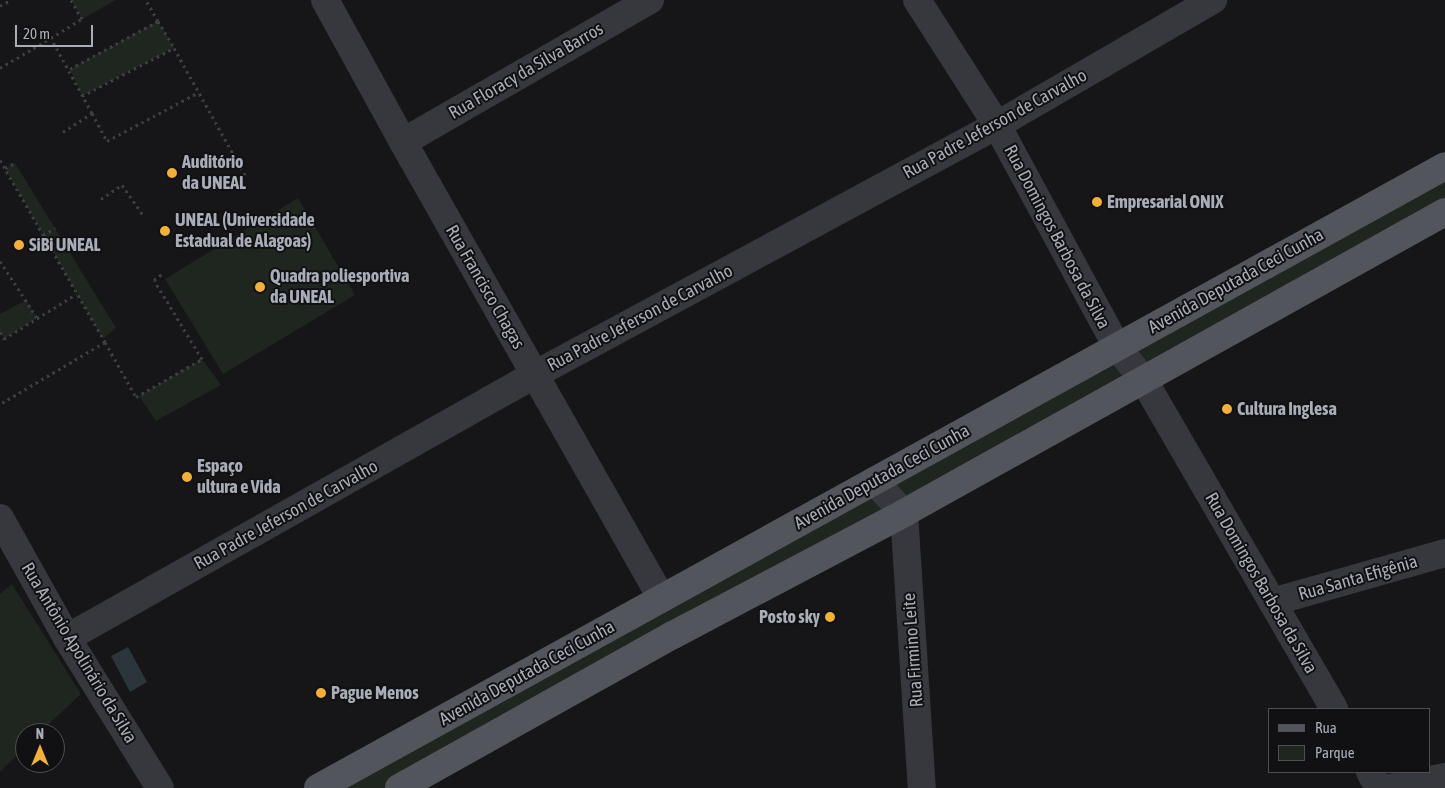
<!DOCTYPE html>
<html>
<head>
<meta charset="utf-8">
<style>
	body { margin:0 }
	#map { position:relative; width:1445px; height:788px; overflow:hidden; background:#161618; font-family:"Asap Condensed",sans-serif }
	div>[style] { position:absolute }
	.green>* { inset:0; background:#1e261f }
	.water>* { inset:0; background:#2c353c }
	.path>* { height:3px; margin-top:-1.5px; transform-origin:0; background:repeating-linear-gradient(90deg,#3d3f44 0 2.5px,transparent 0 6.5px) }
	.minor>* { height:28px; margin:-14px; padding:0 14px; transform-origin:14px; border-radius:14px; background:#37383d }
	.major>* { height:28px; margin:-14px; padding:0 14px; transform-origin:14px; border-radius:14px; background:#53555c }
	.dots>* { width:14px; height:14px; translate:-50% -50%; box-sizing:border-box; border:2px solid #111113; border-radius:50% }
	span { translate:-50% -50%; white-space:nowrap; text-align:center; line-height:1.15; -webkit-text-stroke:4px #111113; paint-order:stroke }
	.street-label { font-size:18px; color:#a8adb8 }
	.poi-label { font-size:18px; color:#a8adb8; font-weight:700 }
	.left { translate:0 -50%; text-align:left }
	.right { translate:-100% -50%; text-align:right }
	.legend { position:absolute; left:1268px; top:708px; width:162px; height:65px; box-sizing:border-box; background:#111113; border:1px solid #4d4f55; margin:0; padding:6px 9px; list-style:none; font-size:15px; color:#a8adb8 }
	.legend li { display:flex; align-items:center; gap:10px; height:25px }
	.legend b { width:25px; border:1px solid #4d4f55 }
	.north { position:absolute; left:15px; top:723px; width:50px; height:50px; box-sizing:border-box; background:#111113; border:1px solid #4d4f55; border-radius:50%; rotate:0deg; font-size:14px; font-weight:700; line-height:20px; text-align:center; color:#a8adb8 }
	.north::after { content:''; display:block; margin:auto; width:18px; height:22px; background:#f2b134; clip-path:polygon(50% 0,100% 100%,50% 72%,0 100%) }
	.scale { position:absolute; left:15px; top:25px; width:78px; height:22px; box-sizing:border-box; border:2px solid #a8adb8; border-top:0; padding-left:6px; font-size:15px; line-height:18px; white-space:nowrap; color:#a8adb8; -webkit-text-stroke:4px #111113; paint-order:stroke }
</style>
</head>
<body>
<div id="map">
	<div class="green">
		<div style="clip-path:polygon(71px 0,116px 0,82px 19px)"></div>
		<div style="clip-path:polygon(158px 21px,174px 48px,82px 96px,70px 69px)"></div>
		<div style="clip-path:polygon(15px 163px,116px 328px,103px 339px,5px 168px)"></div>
		<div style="clip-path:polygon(1445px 165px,1445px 212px,401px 788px,318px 788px)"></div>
		<div style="clip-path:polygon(298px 198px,355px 295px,223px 374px,165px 279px)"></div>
		<div style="clip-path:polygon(26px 300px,37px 318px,4px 339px,0 332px,0 314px)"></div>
		<div style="clip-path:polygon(202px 359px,221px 385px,156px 421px,139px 396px)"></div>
		<div style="clip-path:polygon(12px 584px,81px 694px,39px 733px,25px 733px,25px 747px,0 772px,0 594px)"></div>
	</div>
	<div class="water">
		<div style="clip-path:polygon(128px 647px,147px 682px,130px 692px,111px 656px)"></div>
	</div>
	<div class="path">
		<div style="left:0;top:6px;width:13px;rotate:-29deg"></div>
		<div style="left:158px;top:21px;width:31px;rotate:59deg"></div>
		<div style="left:0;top:68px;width:59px;rotate:-30.5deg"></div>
		<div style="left:70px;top:69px;width:100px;rotate:-28.6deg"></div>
		<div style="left:158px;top:21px;width:24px;rotate:-120deg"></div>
		<div style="left:82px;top:96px;width:104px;rotate:-27.6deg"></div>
		<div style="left:174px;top:48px;width:148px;rotate:60.8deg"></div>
		<div style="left:92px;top:113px;width:32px;rotate:62deg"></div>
		<div style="left:107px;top:141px;width:104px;rotate:-28deg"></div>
		<div style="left:63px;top:132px;width:35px;rotate:-33deg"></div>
		<div style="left:92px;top:113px;width:85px;rotate:-118.7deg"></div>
		<div style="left:51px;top:38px;width:36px;rotate:-32deg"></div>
		<div style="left:82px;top:19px;width:22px;rotate:-120deg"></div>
		<div style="left:0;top:160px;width:210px;rotate:60deg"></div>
		<div style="left:105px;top:342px;width:122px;rotate:149.4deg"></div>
		<div style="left:5px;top:168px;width:11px;rotate:-27deg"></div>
		<div style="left:101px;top:199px;width:25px;rotate:-34deg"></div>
		<div style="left:122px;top:185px;width:39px;rotate:55deg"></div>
		<div style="left:43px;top:235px;width:14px;rotate:-30deg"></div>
		<div style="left:0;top:261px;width:68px;rotate:57deg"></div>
		<div style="left:0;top:332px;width:8px;rotate:60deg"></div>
		<div style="left:4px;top:339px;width:85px;rotate:-32deg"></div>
		<div style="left:105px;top:342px;width:63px;rotate:60.6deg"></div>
		<div style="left:136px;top:397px;width:76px;rotate:-29.9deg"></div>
		<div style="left:202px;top:359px;width:92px;rotate:-121.3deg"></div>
		<div style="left:154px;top:280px;width:10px;rotate:-37deg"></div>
	</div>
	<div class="minor">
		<div style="left:325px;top:0;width:162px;rotate:61.2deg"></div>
		<div style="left:403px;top:142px;width:525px;rotate:60.46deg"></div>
		<div style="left:917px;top:0;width:148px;rotate:57.4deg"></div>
		<div style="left:997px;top:125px;width:252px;rotate:61.6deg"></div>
		<div style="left:1117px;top:347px;width:41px;rotate:50.9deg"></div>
		<div style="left:1143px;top:379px;width:381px;rotate:59.9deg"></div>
		<div style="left:403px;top:142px;width:285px;rotate:-29.9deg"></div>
		<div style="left:874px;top:481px;width:44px;rotate:46.8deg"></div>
		<div style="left:904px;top:513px;width:276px;rotate:86.3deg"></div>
		<div style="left:0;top:518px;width:137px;rotate:60.8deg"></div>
		<div style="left:67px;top:638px;width:176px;rotate:58.2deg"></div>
		<div style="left:1272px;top:602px;width:180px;rotate:-15.8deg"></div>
		<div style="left:67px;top:638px;width:536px;rotate:-29.39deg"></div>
		<div style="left:534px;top:375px;width:526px;rotate:-28.37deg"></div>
		<div style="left:997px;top:125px;width:250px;rotate:-30.1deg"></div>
		<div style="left:1370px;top:772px;width:18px;rotate:61deg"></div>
		<div style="left:1390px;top:788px;width:56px;rotate:-11.3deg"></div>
	</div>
	<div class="major">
		<div style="left:318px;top:788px;width:1287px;rotate:-28.89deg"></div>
		<div style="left:399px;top:788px;width:314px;rotate:-29.2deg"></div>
		<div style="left:673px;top:635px;width:261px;rotate:-27.8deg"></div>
		<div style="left:904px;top:513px;width:619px;rotate:-29.09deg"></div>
	</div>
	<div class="dots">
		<div style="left:172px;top:173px;background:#f2b134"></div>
		<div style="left:1097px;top:202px;background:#f2b134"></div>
		<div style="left:165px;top:231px;background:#f2b134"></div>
		<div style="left:19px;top:245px;background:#f2b134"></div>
		<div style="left:260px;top:287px;background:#f2b134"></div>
		<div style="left:1227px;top:409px;background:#f2b134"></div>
		<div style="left:187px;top:477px;background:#f2b134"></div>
		<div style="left:830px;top:617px;background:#f2b134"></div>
		<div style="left:321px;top:693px;background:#f2b134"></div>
	</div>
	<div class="street-label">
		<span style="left:526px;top:71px;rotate:-30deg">Rua Floracy da Silva Barros</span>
		<span style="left:995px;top:124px;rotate:-29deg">Rua Padre Jeferson de Carvalho</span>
		<span style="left:1057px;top:237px;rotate:62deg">Rua Domingos Barbosa da Silva</span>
		<span style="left:1236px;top:281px;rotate:-29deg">Avenida Deputada Ceci Cunha</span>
		<span style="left:485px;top:287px;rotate:60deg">Rua Francisco Chagas</span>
		<span style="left:640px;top:318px;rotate:-28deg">Rua Padre Jeferson de Carvalho</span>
		<span style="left:882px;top:477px;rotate:-29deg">Avenida Deputada Ceci Cunha</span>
		<span style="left:286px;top:515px;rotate:-29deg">Rua Padre Jeferson de Carvalho</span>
		<span style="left:1358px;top:578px;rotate:-16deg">Rua Santa Efigênia</span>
		<span style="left:1261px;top:583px;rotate:60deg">Rua Domingos Barbosa da Silva</span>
		<span style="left:913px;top:650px;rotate:-94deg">Rua Firmino Leite</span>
		<span style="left:79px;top:653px;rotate:59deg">Rua Antônio Apolinário da Silva</span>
		<span style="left:527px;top:673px;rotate:-29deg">Avenida Deputada Ceci Cunha</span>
	</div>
	<div class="poi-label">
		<span class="left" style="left:182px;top:173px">Auditório<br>da UNEAL</span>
		<span class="left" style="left:1107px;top:202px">Empresarial ONIX</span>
		<span class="left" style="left:175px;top:231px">UNEAL (Universidade<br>Estadual de Alagoas)</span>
		<span class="left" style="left:29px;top:245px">SiBi UNEAL</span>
		<span class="left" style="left:270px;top:287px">Quadra poliesportiva<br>da UNEAL</span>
		<span class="left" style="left:1237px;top:409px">Cultura Inglesa</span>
		<span class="left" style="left:197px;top:477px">Espaço<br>ultura e Vida</span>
		<span class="right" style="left:820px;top:617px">Posto sky</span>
		<span class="left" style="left:331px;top:693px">Pague Menos</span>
	</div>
	<ul class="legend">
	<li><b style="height:6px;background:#53555c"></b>Rua</li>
	<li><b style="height:14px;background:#1e261f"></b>Parque</li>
	</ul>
	<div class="north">N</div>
	<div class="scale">20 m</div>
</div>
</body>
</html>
